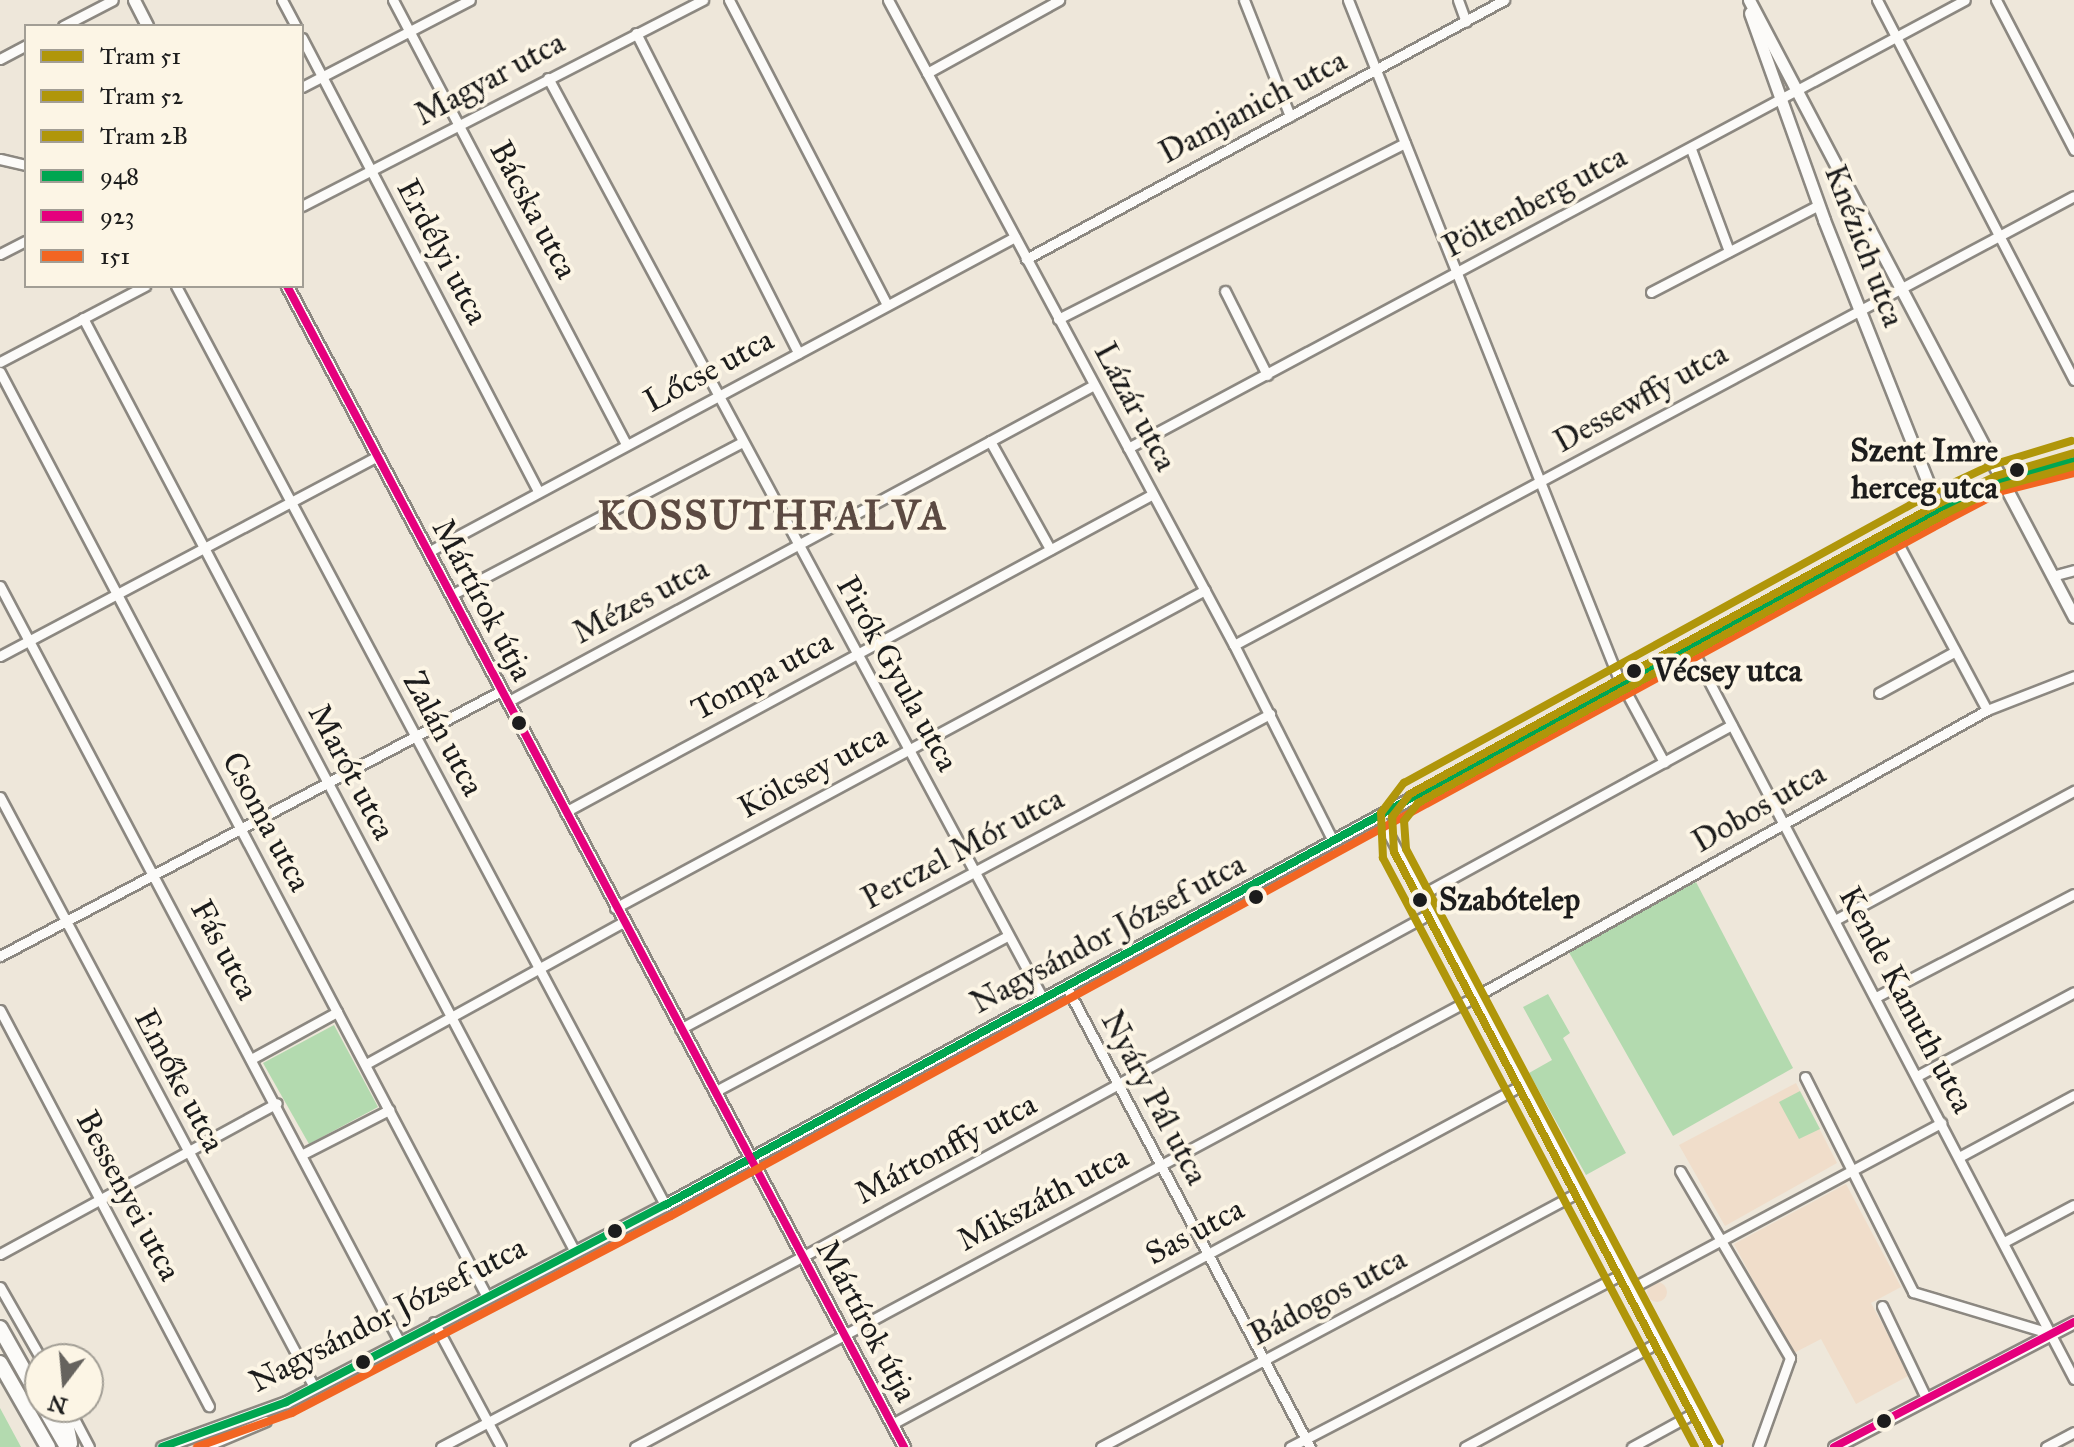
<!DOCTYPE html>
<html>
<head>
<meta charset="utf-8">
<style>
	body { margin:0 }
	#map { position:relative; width:2074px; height:1447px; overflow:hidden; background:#eee7da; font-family:"IM FELL Great Primer",serif }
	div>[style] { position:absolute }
	.built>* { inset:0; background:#f0ddca }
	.round { border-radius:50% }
	.green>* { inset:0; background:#b3daaf }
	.roads { filter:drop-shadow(2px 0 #8c8881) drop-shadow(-2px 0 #8c8881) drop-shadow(0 2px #8c8881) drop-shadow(0 -2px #8c8881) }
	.minor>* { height:9px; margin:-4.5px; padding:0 4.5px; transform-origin:4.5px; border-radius:4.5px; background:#fcfbf9 }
	.tertiary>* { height:11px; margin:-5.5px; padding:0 5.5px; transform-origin:5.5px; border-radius:5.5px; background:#fcfbf9 }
	.primary>* { height:14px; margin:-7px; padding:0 7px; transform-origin:7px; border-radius:7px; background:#fcfbf9 }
	.bus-1>* { height:8px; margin:-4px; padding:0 4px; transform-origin:4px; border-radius:4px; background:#00a651 }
	.bus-2>* { height:8px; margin:-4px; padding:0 4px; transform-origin:4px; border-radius:4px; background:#e5007d }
	.bus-3>* { height:8px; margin:-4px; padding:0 4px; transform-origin:4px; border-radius:4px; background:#f26522 }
	.tram-1>* { height:8px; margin:-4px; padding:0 4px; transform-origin:4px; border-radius:4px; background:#b0960a }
	.tram-2>* { height:8px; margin:-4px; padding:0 4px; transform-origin:4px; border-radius:4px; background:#b0960a }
	.tram-3>* { height:8px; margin:-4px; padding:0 4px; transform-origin:4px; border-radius:4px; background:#b0960a }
	.dots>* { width:22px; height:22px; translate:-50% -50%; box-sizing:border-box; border:4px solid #fcf5e5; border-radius:50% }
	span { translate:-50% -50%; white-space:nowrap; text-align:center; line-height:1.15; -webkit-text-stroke:8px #fcf5e5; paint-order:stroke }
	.street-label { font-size:32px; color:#1c1c1c }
	.stop-label { font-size:32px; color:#1c1c1c; font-weight:700 }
	.right { translate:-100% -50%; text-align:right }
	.left { translate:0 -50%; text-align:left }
	.district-label { font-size:40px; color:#5c4a42; font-weight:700; letter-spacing:2px }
	.legend { position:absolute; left:24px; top:24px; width:280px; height:264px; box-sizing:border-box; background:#fcf5e5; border:2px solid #a29e95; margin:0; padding:10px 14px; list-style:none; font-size:24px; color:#1c1c1c }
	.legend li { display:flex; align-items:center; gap:16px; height:40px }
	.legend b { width:40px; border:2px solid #a29e95 }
	.north { position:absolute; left:24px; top:1343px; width:80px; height:80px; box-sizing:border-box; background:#fcf5e5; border:2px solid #a29e95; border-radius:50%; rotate:196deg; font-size:22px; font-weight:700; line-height:32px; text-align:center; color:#1c1c1c }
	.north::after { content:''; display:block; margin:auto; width:28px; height:36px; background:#66635e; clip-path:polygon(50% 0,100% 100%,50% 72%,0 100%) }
</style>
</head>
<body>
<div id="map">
	<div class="built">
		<div style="clip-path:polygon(1796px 1083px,1837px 1163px,1725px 1226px,1679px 1145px)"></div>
		<div style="clip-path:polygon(1846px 1184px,1901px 1287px,1871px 1303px,1910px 1375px,1856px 1404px,1821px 1339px,1792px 1354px,1734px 1244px)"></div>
		<div class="round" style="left:1647px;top:1282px;width:20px;height:20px"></div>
	</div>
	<div class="green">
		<div style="clip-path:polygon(1696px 882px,1793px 1068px,1673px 1136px,1566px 947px)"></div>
		<div style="clip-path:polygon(1548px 994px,1570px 1033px,1563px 1038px,1626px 1153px,1586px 1175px,1529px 1073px,1552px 1060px,1523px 1007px)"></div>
		<div style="clip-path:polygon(334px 1025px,378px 1107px,309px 1144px,263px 1063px)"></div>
		<div style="clip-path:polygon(1800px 1091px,1820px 1129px,1799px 1139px,1779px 1102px)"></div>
		<div style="clip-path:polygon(0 1408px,21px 1447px,0 1447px)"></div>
	</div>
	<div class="roads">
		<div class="minor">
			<div style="left:282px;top:0;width:30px;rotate:62deg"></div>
			<div style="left:393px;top:0;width:501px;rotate:62.31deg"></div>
			<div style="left:729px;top:0;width:343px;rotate:62.6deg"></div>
			<div style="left:888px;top:0;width:732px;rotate:61.79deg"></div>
			<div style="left:1234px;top:645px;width:220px;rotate:63.2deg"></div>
			<div style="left:1244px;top:0;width:125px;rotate:68.4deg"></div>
			<div style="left:1348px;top:0;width:729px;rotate:68.26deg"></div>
			<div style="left:1618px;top:677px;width:97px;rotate:61.6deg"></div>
			<div style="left:1458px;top:0;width:23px;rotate:70deg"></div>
			<div style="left:1877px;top:0;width:428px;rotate:62.6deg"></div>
			<div style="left:1996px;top:0;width:169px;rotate:62.5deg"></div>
			<div style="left:63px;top:26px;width:56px;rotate:-27.5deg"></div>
			<div style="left:636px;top:33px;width:359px;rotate:63.1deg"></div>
			<div style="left:302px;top:38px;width:511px;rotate:62.48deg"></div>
			<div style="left:0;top:59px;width:30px;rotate:-28deg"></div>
			<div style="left:927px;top:73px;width:151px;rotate:-28.9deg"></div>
			<div style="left:548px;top:78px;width:1046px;rotate:61.74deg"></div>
			<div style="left:302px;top:87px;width:189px;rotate:-27.4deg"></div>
			<div style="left:1691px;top:149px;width:109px;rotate:69.6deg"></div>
			<div style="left:0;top:159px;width:27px;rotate:13deg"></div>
			<div style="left:302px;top:206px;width:451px;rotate:-27.2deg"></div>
			<div style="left:0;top:254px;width:29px;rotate:-27deg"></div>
			<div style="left:1026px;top:259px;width:544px;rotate:-28.45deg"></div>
			<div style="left:176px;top:286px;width:1041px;rotate:61.98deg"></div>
			<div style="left:1225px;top:291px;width:94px;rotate:63.4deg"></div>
			<div style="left:1651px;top:292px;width:189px;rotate:-27.4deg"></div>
			<div style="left:83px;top:318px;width:1053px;rotate:62.22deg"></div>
			<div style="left:1058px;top:319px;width:389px;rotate:-26.9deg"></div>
			<div style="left:0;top:362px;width:164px;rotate:-27.7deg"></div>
			<div style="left:0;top:372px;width:1043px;rotate:62.23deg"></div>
			<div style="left:990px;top:441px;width:124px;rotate:60.9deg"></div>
			<div style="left:1128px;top:448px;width:949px;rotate:-28.16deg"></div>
			<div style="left:1894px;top:536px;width:197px;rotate:61.9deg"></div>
			<div style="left:428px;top:552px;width:666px;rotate:-28.22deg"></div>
			<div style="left:2052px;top:576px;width:23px;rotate:-15deg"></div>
			<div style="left:0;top:586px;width:854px;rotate:62.14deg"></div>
			<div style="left:451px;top:595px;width:327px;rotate:-27.7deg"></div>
			<div style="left:1234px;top:645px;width:952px;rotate:-28.13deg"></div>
			<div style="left:1691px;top:647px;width:826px;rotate:62.38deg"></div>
			<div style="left:0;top:656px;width:425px;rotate:-27.9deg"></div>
			<div style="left:1879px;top:693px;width:85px;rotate:-28.7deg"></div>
			<div style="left:507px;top:702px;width:667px;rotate:-28.37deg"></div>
			<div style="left:0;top:797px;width:668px;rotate:61.98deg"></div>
			<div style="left:565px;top:812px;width:668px;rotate:-28.41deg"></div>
			<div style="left:1379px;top:816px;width:715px;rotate:61.89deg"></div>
			<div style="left:1421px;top:895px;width:354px;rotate:-28.7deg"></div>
			<div style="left:615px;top:908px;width:670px;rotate:-28.32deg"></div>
			<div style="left:1835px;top:920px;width:272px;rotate:-28.4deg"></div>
			<div style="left:0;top:956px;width:567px;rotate:-27.88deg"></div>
			<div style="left:1066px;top:986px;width:522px;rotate:62.11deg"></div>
			<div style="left:1876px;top:997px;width:223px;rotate:-27.5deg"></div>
			<div style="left:0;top:1010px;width:448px;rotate:62.2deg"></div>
			<div style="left:680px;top:1029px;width:669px;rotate:-28.1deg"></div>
			<div style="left:253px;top:1058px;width:96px;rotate:-28.7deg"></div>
			<div style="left:366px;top:1064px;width:294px;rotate:-28.9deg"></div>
			<div style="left:1917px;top:1076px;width:178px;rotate:-28.1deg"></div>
			<div style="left:1805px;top:1077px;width:241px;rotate:63.3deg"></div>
			<div style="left:1913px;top:1292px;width:145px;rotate:16.8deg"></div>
			<div style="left:714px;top:1092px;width:332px;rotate:-28deg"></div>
			<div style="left:303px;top:1154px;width:97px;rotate:-27.1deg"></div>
			<div style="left:1959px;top:1157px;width:131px;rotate:-28.3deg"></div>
			<div style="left:1680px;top:1171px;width:217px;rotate:59.5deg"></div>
			<div style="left:1790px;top:1358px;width:95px;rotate:109.8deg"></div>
			<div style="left:2004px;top:1242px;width:79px;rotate:-27.9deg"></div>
			<div style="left:0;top:1254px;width:315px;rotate:-28.6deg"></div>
			<div style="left:0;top:1287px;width:83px;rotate:60.3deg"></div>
			<div style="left:1630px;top:1289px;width:353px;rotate:-28.1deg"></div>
			<div style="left:1882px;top:1306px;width:102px;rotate:64.4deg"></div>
			<div style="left:434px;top:1322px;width:142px;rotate:61.8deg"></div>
			<div style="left:68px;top:1407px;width:45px;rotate:62.3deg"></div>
			<div style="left:892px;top:1424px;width:715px;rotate:-28.28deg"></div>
			<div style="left:204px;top:1447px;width:67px;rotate:-22.8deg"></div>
			<div style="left:441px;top:1447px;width:408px;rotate:-27.8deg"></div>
			<div style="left:802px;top:1257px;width:717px;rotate:-28.67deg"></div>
			<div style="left:635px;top:1447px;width:948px;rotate:-28.19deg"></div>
			<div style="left:1471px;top:999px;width:591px;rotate:-29.25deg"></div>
			<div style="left:1987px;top:710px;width:93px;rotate:-21.3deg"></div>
			<div style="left:1101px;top:1447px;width:542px;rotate:-28.08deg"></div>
			<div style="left:1290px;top:1447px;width:375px;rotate:-27.5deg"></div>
			<div style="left:1465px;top:1447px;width:221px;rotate:-28.4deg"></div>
			<div style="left:1632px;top:1447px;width:73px;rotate:-28.7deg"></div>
			<div style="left:2046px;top:1447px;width:32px;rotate:-28deg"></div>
		</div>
		<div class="tertiary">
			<div style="left:134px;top:0;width:29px;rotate:63deg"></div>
			<div style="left:1749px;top:0;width:697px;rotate:62.22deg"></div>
			<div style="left:1750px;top:13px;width:220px;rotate:70.3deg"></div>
			<div style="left:1824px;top:220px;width:312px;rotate:68.4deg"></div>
			<div style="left:287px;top:286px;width:1315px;rotate:62.01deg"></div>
			<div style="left:162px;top:1447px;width:132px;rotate:-19.9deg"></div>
			<div style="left:286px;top:1402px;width:427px;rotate:-27.5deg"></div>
			<div style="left:665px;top:1205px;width:1451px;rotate:-28.61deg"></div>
			<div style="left:1939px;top:510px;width:66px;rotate:-27deg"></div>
			<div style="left:1998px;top:480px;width:78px;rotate:-14deg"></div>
			<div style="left:1834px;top:1447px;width:271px;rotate:-27.5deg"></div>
		</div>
		<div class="primary">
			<div style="left:0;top:1328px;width:81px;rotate:60.6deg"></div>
			<div style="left:0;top:1363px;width:97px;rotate:60.3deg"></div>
			<div style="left:44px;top:1407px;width:46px;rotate:60.1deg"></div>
			<div style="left:63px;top:1407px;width:37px;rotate:79deg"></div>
		</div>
	</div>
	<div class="bus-1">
		<div style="left:162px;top:1447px;width:132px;rotate:-19.9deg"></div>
		<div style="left:286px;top:1402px;width:427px;rotate:-27.5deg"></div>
		<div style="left:665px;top:1205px;width:1451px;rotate:-28.61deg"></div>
		<div style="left:1939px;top:510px;width:66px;rotate:-27deg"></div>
		<div style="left:1998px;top:480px;width:78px;rotate:-14deg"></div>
	</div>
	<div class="bus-2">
		<div style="left:287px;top:286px;width:1315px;rotate:62.01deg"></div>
		<div style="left:1834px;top:1447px;width:271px;rotate:-27.5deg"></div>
	</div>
	<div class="bus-3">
		<div style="left:197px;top:1447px;width:101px;rotate:-19.7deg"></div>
		<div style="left:292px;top:1413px;width:427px;rotate:-27.5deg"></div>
		<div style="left:671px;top:1216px;width:1451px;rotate:-28.61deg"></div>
		<div style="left:1945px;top:521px;width:64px;rotate:-27.8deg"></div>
		<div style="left:2002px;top:491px;width:74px;rotate:-14deg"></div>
	</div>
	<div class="tram-1">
		<div style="left:1709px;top:1447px;width:673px;rotate:-117.9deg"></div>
		<div style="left:1394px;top:852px;width:35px;rotate:-93deg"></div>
		<div style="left:1392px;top:817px;width:29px;rotate:-52deg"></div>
		<div style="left:1410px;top:794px;width:605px;rotate:-28.77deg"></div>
		<div style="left:1940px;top:503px;width:62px;rotate:-25.7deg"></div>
		<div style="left:1996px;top:476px;width:81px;rotate:-16.4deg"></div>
	</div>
	<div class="tram-2">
		<div style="left:1720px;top:1441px;width:670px;rotate:-117.94deg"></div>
		<div style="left:1406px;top:849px;width:28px;rotate:-94deg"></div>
		<div style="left:1404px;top:821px;width:23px;rotate:-52deg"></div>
		<div style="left:1418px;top:803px;width:601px;rotate:-28.74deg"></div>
		<div style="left:1945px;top:514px;width:61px;rotate:-26.1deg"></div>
		<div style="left:2000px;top:487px;width:77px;rotate:-15.8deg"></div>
	</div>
	<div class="tram-3">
		<div style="left:1695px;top:1447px;width:667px;rotate:-117.91deg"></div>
		<div style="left:1383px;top:858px;width:45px;rotate:-92.5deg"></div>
		<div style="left:1381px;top:813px;width:38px;rotate:-53deg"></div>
		<div style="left:1404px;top:783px;width:605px;rotate:-28.77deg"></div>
		<div style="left:1934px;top:492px;width:64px;rotate:-25deg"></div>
		<div style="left:1992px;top:465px;width:83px;rotate:-16.9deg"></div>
	</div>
	<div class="dots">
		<div style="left:2017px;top:470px;background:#1c1c1c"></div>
		<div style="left:1634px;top:671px;background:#1c1c1c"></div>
		<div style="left:519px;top:723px;background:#1c1c1c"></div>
		<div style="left:1256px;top:897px;background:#1c1c1c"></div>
		<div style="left:1420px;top:900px;background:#1c1c1c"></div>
		<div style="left:615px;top:1231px;background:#1c1c1c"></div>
		<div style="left:363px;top:1362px;background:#1c1c1c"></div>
		<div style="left:1884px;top:1421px;background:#1c1c1c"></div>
	</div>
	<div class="street-label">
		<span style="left:490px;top:79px;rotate:-28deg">Magyar utca</span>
		<span style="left:1253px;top:107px;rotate:-28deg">Damjanich utca</span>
		<span style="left:1535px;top:202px;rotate:-28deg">Pöltenberg utca</span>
		<span style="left:533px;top:210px;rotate:62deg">Bácska utca</span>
		<span style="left:1864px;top:246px;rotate:69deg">Knézich utca</span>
		<span style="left:442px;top:252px;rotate:62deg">Erdélyi utca</span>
		<span style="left:709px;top:371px;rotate:-28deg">Lőcse utca</span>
		<span style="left:1641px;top:398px;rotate:-29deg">Dessewffy utca</span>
		<span style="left:1135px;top:407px;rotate:62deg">Lázár utca</span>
		<span style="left:482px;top:600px;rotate:62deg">Mártírok útja</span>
		<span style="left:641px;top:601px;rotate:-28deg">Mézes utca</span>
		<span style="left:897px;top:674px;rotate:61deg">Pirók Gyula utca</span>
		<span style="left:762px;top:676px;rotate:-28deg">Tompa utca</span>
		<span style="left:443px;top:734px;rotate:62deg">Zalán utca</span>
		<span style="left:351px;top:772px;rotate:62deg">Marót utca</span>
		<span style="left:813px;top:772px;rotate:-28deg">Kölcsey utca</span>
		<span style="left:1759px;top:808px;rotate:-30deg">Dobos utca</span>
		<span style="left:266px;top:822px;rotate:62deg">Csoma utca</span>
		<span style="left:963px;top:849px;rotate:-28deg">Perczel Mór utca</span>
		<span style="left:1108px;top:934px;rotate:-28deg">Nagysándor József utca</span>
		<span style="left:224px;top:950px;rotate:62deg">Fás utca</span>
		<span style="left:1906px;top:1000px;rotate:62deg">Kende Kanuth utca</span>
		<span style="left:179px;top:1081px;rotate:62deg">Emőke utca</span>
		<span style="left:1154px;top:1098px;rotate:62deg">Nyáry Pál utca</span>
		<span style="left:946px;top:1149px;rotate:-28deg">Mártonffy utca</span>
		<span style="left:128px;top:1196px;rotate:62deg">Bessenyei utca</span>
		<span style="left:1043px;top:1199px;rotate:-28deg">Mikszáth utca</span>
		<span style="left:1195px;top:1232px;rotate:-28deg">Sas utca</span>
		<span style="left:1328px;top:1297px;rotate:-28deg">Bádogos utca</span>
		<span style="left:388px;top:1315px;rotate:-27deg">Nagysándor József utca</span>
		<span style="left:866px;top:1321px;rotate:62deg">Mártírok útja</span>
	</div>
	<div class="stop-label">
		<span class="right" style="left:1998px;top:470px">Szent Imre<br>herceg utca</span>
		<span class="left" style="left:1653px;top:671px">Vécsey utca</span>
		<span class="left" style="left:1439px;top:900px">Szabótelep</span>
	</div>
	<div class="district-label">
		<span style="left:773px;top:516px">KOSSUTHFALVA</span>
	</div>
	<ul class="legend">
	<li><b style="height:10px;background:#b0960a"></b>Tram 51</li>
	<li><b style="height:10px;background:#b0960a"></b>Tram 52</li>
	<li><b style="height:10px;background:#b0960a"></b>Tram 2B</li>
	<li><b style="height:10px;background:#00a651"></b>948</li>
	<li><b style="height:10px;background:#e5007d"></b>923</li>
	<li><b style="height:10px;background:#f26522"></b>151</li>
	</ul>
	<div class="north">N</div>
</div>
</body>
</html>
